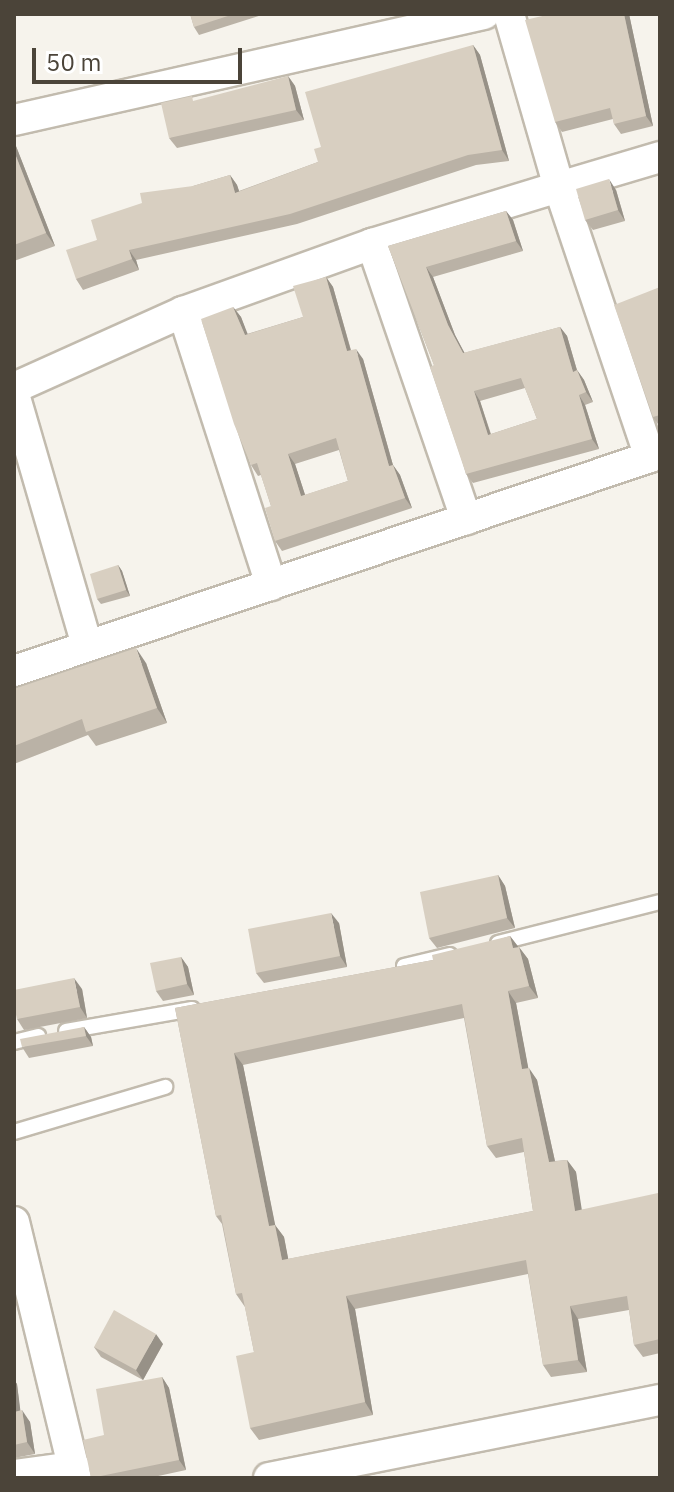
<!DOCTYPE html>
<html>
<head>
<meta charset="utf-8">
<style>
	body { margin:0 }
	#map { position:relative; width:674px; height:1492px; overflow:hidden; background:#f6f3ec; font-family:"IBM Plex Sans",sans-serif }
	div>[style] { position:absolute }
	.roads { filter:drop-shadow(2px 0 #c2bbae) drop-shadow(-2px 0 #c2bbae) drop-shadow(0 2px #c2bbae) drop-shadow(0 -2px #c2bbae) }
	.service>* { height:14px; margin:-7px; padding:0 7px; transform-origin:7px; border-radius:7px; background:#fff }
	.minor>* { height:30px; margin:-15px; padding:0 15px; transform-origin:15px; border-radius:15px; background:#fff }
	.wall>* { inset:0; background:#bab2a6 }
	.shaded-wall>* { inset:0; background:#979187 }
	.building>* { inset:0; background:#d8cfc1 }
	span { translate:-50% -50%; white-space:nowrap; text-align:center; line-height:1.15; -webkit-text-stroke:6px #fff; paint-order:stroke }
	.frame { position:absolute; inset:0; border:16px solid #4b4439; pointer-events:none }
	.scale { position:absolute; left:32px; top:48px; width:210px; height:36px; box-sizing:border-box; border:4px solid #4b4439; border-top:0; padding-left:10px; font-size:24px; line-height:28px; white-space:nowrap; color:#4b4439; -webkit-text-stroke:6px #fff; paint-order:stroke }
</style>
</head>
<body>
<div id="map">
	<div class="roads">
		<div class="service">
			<div style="left:498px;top:943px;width:167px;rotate:-14.2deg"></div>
			<div style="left:404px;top:966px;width:47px;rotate:-13.4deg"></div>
			<div style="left:66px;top:1031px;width:128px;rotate:-9.9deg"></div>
			<div style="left:14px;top:1042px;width:25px;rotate:-14deg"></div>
			<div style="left:14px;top:1132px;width:158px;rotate:-16.6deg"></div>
		</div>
		<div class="minor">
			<div style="left:509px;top:14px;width:180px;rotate:73.9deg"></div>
			<div style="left:559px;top:187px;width:105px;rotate:-16.5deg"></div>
			<div style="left:14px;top:120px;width:482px;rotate:-12.7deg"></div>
			<div style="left:372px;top:244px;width:291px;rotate:71.1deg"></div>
			<div style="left:183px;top:312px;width:287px;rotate:72.1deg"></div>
			<div style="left:14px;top:388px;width:185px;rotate:-24.2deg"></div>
			<div style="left:183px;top:312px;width:201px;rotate:-19.8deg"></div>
			<div style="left:372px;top:244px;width:195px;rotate:-17deg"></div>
			<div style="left:559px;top:187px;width:285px;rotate:71.4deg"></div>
			<div style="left:650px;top:457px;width:671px;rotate:161.4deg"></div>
			<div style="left:14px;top:394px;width:262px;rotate:73.8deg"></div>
			<div style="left:14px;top:1222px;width:263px;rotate:76.4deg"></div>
			<div style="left:14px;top:1475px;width:61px;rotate:-7.6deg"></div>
			<div style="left:269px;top:1478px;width:399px;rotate:-11.3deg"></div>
		</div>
	</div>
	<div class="wall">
		<div style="clip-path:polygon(190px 14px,265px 14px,199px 35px,194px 27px)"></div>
		<div style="clip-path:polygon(551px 14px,629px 14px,653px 126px,621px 134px,614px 124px,613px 119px,562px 132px,555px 122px)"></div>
		<div style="clip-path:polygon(473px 45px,480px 55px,509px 161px,476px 165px,297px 224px,136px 260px,139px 270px,83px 290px,76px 279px,97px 240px,193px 186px,230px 175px,237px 185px,239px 191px,318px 162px,321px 147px)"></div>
		<div style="clip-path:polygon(288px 76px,295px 86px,304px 120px,177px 148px,169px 138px)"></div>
		<div style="clip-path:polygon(14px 141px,55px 246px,14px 261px)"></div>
		<div style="clip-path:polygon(616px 190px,625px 221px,593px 230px,585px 220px)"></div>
		<div style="clip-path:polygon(evenodd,506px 211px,513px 220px,523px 251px,433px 277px,455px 335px,464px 353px,560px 327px,567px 336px,577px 370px,584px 380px,593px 402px,585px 405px,599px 449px,473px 483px,466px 474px,434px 365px,388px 246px,506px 211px,525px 388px,537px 419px,491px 434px,480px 401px,525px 388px)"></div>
		<div style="clip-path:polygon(evenodd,326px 277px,333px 287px,351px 350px,363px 359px,393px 465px,400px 475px,412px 508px,282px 551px,275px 541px,271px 506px,261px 475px,258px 476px,251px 465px,233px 307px,241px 317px,247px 334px,303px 317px,326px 277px,339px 450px,348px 481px,305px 495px,295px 464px,339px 450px)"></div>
		<div style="clip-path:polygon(660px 287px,660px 427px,653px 417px)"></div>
		<div style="clip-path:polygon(118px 565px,122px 571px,130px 596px,101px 604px,97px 599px)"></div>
		<div style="clip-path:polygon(146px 663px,167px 723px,96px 746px,88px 735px,14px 764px,14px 689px)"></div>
		<div style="clip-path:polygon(498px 875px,505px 886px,515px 928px,437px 948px,429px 938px)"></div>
		<div style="clip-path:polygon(339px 923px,347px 967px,264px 983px,256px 973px)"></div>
		<div style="clip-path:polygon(evenodd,510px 936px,528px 959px,538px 998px,516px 1003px,528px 1068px,537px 1080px,555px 1161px,567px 1160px,576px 1172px,581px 1210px,660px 1202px,660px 1353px,643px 1357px,634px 1345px,629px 1310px,578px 1319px,587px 1372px,551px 1377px,543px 1365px,528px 1274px,355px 1309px,373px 1415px,259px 1440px,250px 1428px,254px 1352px,245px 1307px,236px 1294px,222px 1224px,216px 1216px,175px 1008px,433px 960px,510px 936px,464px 1018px,487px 1146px,496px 1158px,524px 1152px,533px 1211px,288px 1259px,284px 1237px,275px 1225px,243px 1065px,464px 1018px)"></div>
		<div style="clip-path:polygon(181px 957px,188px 967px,194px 995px,163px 1001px,156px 991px)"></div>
		<div style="clip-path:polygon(82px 989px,87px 1018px,24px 1030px,17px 1019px)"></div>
		<div style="clip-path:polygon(84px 1027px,91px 1037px,93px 1046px,29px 1058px,22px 1047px)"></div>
		<div style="clip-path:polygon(163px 1344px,143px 1380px,101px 1357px,94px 1347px)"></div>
		<div style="clip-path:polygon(162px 1377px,169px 1388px,186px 1470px,149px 1478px,91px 1478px,104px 1435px)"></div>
		<div style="clip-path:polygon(14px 1380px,17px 1384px,20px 1411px,30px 1422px,35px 1454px,14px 1458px)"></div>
	</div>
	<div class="shaded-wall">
		<div style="clip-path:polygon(624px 14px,629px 14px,653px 126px,646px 116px)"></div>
		<div style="clip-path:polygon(473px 45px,480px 55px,509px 161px,502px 150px)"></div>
		<div style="clip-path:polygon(288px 76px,295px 86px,304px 120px,296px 110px)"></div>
		<div style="clip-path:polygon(14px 141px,55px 246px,46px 233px,14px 151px)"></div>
		<div style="clip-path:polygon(230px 175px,237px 185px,243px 203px,235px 193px)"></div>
		<div style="clip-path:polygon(609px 179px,616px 190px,625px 221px,618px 210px)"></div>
		<div style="clip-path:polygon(506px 211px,513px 220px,523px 251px,516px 241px)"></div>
		<div style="clip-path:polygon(129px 250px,136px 260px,139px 270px,132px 259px)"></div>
		<div style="clip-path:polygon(426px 267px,433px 277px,455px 335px,470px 363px,463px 353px,448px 325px)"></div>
		<div style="clip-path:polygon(326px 277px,333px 287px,354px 362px,347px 351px)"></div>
		<div style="clip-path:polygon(233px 307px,241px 317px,252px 345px,245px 335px)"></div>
		<div style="clip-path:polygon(560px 327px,567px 336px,580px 381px,573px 372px)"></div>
		<div style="clip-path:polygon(356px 349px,363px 359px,396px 476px,389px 466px)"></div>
		<div style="clip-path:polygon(577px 370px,584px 380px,593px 402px,586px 392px)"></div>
		<div style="clip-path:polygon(474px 391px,480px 401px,494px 445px,488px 435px)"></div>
		<div style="clip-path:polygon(579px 395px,585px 405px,599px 449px,592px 439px)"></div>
		<div style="clip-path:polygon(288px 454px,295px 464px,309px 507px,301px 496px)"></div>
		<div style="clip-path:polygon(393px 465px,400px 475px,412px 508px,405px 498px)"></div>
		<div style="clip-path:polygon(118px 565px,122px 571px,130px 596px,126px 590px)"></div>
		<div style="clip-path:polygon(136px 648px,146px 663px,167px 723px,157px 708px)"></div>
		<div style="clip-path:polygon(498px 875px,505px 886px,515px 928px,507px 918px)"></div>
		<div style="clip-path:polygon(331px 913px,339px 923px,347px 967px,340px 956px)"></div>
		<div style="clip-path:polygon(510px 936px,519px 948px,513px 948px)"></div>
		<div style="clip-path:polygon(519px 947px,528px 959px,538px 998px,529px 986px)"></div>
		<div style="clip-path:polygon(181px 957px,188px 967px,194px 995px,187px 984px)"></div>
		<div style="clip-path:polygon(74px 978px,82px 989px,87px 1018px,80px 1007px)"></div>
		<div style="clip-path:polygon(508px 991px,516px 1003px,531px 1082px,522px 1069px)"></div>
		<div style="clip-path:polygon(84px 1027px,91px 1037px,93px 1046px,86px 1036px)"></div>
		<div style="clip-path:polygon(234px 1053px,243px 1065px,278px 1239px,269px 1226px)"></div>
		<div style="clip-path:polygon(529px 1068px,537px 1080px,558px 1175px,549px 1162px)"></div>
		<div style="clip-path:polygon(567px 1160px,576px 1172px,584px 1224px,575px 1211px)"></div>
		<div style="clip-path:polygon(275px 1225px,284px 1237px,291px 1273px,282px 1260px)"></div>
		<div style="clip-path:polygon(346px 1296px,355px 1309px,373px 1415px,365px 1402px)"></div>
		<div style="clip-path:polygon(570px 1306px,578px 1319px,587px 1372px,578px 1360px)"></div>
		<div style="clip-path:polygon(156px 1334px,163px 1344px,143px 1380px,136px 1370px)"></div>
		<div style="clip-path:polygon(162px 1377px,169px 1388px,186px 1470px,179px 1460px)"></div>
		<div style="clip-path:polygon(14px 1380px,17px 1384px,22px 1423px,14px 1412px)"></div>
		<div style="clip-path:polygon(22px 1410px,30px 1422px,35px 1454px,27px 1442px)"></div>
	</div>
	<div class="building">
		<div style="clip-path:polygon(190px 14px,234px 14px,194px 27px)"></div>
		<div style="clip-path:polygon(551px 14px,624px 14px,646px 116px,614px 124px,610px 108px,555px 122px,525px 20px)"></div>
		<div style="clip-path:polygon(473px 45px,502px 150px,468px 155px,290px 214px,129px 250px,132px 259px,76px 279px,66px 250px,97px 240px,91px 220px,142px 203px,140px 193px,193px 186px,230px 175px,235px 193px,318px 162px,314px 149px,321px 147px,305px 92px)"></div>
		<div style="clip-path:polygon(288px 76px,296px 110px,169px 138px,161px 103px,192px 96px,193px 101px)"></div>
		<div style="clip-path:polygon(14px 151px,46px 233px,14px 245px)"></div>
		<div style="clip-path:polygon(609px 179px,618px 210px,585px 220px,576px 189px)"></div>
		<div style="clip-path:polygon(evenodd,506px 211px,516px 241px,426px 267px,448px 325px,463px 353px,560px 327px,573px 372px,577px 370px,586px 392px,579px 395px,592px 439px,466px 474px,430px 367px,434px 365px,388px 246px,506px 211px,521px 378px,537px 419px,488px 435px,474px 391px,521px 378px)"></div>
		<div style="clip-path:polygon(evenodd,326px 277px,347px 351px,356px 349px,389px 466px,393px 465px,405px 498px,275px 541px,265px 508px,271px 506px,257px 463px,251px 465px,234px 424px,201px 319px,233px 307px,245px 335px,303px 317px,293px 286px,326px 277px,336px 438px,348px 481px,301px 496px,288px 454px,336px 438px)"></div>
		<div style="clip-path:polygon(660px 287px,660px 415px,653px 417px,614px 305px)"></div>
		<div style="clip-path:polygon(118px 565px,126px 590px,97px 599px,90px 574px)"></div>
		<div style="clip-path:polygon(136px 648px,157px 708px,86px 732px,82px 719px,14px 746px,14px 689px)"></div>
		<div style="clip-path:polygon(498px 875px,507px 918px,429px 938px,420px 892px)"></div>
		<div style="clip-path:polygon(331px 913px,340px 956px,256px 973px,248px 929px)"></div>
		<div style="clip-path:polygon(evenodd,510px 936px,513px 948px,519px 947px,529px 986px,508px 991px,522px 1069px,529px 1068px,549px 1162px,567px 1160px,575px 1211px,658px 1193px,660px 1202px,660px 1339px,634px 1345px,627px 1296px,570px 1306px,578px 1360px,543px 1365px,526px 1260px,346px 1296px,365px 1402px,250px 1428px,236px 1356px,254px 1352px,242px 1293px,236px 1294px,221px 1215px,216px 1216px,175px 1008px,433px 960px,432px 955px,510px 936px,462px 1004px,487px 1146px,522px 1138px,533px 1211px,282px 1260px,275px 1225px,269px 1226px,234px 1053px,462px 1004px)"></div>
		<div style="clip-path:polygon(181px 957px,187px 984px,156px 991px,150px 963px)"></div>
		<div style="clip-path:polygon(74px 978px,80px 1007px,17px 1019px,14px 1006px,14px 990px)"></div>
		<div style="clip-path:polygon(84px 1027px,86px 1036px,22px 1047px,20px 1039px)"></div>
		<div style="clip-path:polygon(114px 1310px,156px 1334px,136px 1370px,94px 1347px)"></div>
		<div style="clip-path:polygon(162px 1377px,179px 1460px,91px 1478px,83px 1440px,104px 1435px,96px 1389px)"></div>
		<div style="clip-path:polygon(22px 1410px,27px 1442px,14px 1445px,14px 1412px)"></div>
	</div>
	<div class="frame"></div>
	<div class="scale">50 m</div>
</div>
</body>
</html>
